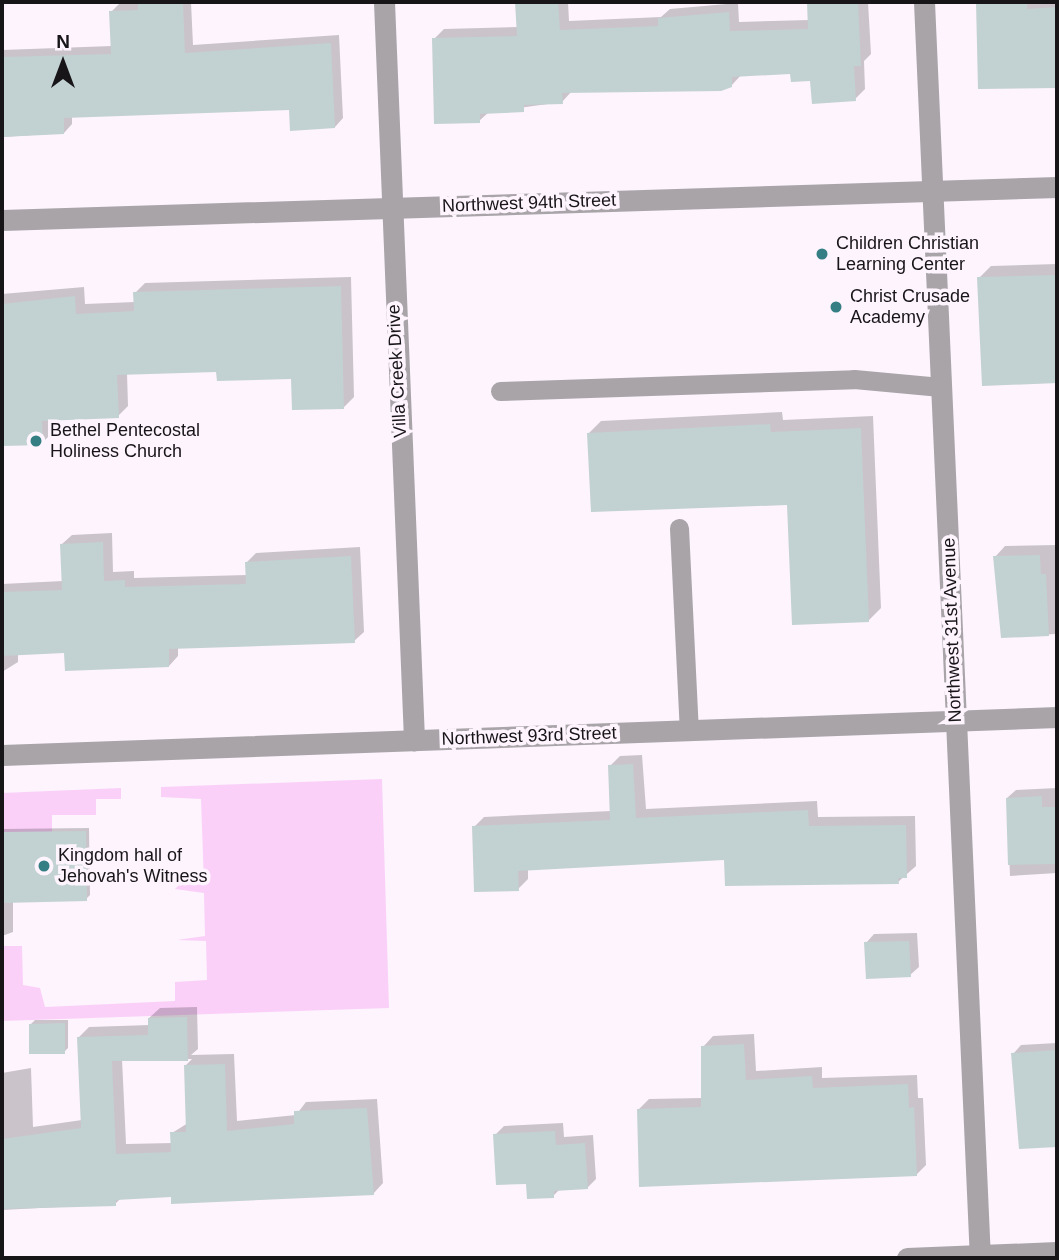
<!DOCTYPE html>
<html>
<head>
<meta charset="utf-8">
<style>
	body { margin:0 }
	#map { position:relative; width:1059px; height:1260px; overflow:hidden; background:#fdf4fd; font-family:Arial,sans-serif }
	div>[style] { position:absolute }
	.green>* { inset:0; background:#fad0f9 }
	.shadow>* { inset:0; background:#0003 }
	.building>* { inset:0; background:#c2d1d2 }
	.lane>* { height:19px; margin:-9.5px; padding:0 9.5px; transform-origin:9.5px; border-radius:9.5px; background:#a8a4a8 }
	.street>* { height:21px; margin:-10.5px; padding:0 10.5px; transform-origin:10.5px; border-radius:10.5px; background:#a8a4a8 }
	.dots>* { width:19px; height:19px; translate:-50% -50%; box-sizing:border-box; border:4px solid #fdf4fd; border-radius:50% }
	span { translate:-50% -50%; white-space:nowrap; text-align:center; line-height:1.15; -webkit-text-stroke:7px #fdf4fd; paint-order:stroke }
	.street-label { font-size:18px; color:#181518 }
	.poi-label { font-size:18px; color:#181518 }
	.left { translate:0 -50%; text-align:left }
	.frame { position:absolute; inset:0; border:4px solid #181518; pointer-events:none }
	.north { position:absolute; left:28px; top:28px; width:70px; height:70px; -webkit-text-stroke:5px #fdf4fd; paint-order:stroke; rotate:0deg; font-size:19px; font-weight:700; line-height:28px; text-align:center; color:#181518 }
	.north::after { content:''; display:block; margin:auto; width:24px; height:32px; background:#181518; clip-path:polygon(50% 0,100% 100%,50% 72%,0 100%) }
</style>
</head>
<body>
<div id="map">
	<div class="green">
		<div style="clip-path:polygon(382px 779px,389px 1008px,2px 1021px,2px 946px,22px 946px,23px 985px,40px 988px,45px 1007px,175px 1001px,175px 982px,207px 980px,206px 941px,177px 940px,205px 936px,204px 893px,175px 889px,179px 885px,204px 884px,201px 799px,161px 797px,161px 787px)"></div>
		<div style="clip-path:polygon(121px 788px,121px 799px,96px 799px,96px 815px,52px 815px,52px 832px,2px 832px,2px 793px)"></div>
	</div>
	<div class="shadow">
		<div style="clip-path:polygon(140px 2px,191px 2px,193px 45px,339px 35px,343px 118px,335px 127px,290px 108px,72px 116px,72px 124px,64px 133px,2px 137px,2px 50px,112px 46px,111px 12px,120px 3px)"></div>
		<div style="clip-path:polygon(518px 2px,568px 2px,569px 21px,661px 17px,670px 9px,738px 3px,739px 22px,809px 20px,809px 2px,868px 2px,871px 54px,864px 61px,865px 89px,855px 99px,792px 72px,742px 74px,731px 86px,572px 91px,562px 102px,489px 112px,479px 121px,434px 39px,444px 29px,518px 27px)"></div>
		<div style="clip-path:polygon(978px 2px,1057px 2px,1057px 86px,980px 88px)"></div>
		<div style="clip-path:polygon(1057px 264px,1057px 382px,983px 384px,979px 278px,991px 266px)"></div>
		<div style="clip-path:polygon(351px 277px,354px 397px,344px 407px,293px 377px,218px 370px,127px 373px,128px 406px,118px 416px,51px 419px,52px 433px,42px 443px,2px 444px,2px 294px,84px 287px,85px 304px,135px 302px,135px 293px,145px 283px)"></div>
		<div style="clip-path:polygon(782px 412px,783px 420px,873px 416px,881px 608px,868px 621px,788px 504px,588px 434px,601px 421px)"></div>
		<div style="clip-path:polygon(112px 533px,113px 572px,134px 571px,134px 578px,247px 575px,247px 562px,256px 553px,360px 547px,364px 632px,354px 641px,178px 647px,178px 656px,169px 666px,66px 651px,18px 654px,18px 662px,2px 672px,2px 584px,63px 581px,62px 544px,72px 535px)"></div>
		<div style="clip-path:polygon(1057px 545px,1057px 634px,1003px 636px,995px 557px,1005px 546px)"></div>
		<div style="clip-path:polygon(642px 755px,646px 809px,817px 801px,818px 817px,915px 816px,916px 866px,898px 882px,726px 859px,528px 869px,528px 879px,518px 889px,474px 827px,484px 817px,611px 811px,610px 766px,620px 756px)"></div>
		<div style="clip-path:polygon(1057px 788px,1057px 873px,1010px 876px,1007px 798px,1016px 790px)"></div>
		<div style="clip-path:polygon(89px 828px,90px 895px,86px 899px,13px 900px,13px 932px,2px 936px,2px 829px)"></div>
		<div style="clip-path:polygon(917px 933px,919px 967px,910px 975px,866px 943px,874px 934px)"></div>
		<div style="clip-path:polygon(evenodd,197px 1007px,198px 1049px,191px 1055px,234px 1054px,237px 1121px,296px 1115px,306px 1102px,377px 1099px,383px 1183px,373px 1194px,172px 1195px,121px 1198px,115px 1204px,2px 1210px,2px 1073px,31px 1068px,33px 1127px,82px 1120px,79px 1037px,89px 1027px,150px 1025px,149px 1018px,160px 1008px,197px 1007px,122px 1059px,192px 1059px,186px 1065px,188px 1123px,172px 1133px,173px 1143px,126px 1144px,122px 1059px)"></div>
		<div style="clip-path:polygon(35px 1020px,68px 1020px,68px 1048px,64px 1052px,31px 1024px)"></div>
		<div style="clip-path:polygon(754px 1034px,756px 1071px,822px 1067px,822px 1078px,917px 1075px,918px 1098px,923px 1098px,926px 1165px,916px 1175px,638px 1110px,649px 1099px,703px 1098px,703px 1047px,713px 1036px)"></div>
		<div style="clip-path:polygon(1057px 1043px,1057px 1145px,1021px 1148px,1013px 1054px,1021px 1045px)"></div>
		<div style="clip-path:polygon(563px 1123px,564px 1137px,593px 1135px,596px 1179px,587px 1188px,560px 1189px,553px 1196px,495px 1135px,504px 1126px)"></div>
	</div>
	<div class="building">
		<div style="clip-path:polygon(138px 2px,183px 2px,185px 53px,331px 43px,335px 128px,290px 131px,289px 110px,64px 118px,64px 134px,2px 137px,2px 57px,111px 54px,109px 11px,138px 10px)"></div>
		<div style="clip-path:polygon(515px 2px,558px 2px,560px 30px,658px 26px,658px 18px,729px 12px,730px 31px,808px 29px,807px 2px,858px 2px,861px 66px,854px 66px,856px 101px,812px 104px,810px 81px,791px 82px,790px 74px,732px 77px,732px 87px,721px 91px,562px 93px,563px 104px,524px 105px,524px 112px,480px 114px,480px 123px,434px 124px,432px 38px,517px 36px)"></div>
		<div style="clip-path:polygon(976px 2px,1027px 2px,1027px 9px,1057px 7px,1057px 88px,978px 89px)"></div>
		<div style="clip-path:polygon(1057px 275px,1057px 383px,982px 386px,977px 277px)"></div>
		<div style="clip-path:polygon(341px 286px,344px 409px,292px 410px,291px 379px,217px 381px,216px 372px,117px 375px,119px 418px,42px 421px,43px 445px,2px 446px,2px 304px,75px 296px,76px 314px,134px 311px,133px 292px)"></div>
		<div style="clip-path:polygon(770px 424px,771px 432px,861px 428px,869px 622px,792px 625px,787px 505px,591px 512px,587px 433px)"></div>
		<div style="clip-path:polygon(103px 542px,104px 581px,125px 580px,125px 587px,246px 584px,245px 562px,351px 556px,355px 643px,169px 649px,169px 667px,65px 671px,64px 653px,2px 656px,2px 592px,62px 590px,60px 544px)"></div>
		<div style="clip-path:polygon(1040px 555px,1041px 574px,1046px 574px,1049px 636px,1001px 638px,993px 556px)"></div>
		<div style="clip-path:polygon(633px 764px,636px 818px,808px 810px,809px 826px,906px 825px,907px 878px,898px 878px,899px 884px,725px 886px,724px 860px,518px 871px,519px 891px,474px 892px,472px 826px,610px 820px,608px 765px)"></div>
		<div style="clip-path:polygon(1042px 796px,1042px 807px,1057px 807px,1056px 864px,1008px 865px,1006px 798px)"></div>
		<div style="clip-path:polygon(86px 831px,87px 901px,2px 903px,2px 832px)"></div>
		<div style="clip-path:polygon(909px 941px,911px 977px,866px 979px,864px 942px)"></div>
		<div style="clip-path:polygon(187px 1017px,188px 1061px,112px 1061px,116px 1154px,171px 1152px,170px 1132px,186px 1132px,184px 1065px,225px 1064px,227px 1131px,294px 1124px,294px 1111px,367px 1108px,374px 1195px,171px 1204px,171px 1197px,116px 1200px,116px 1206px,2px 1209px,2px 1139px,81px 1128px,77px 1037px,148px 1035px,148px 1018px)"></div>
		<div style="clip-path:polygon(65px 1023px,65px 1054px,29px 1054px,29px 1024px)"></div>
		<div style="clip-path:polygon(744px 1044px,746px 1080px,812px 1076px,813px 1088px,908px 1084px,909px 1108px,914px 1107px,917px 1176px,639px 1187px,637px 1109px,701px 1107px,701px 1046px)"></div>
		<div style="clip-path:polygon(1057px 1050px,1057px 1147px,1019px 1149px,1011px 1053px)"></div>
		<div style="clip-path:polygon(555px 1131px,556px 1145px,585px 1143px,588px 1189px,554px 1191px,554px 1198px,527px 1199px,526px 1184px,496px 1185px,493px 1134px)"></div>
	</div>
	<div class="lane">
		<div style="left:500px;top:391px;width:354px;rotate:-1.9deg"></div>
		<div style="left:854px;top:379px;width:87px;rotate:5.3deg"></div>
		<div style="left:679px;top:528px;width:202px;rotate:87.2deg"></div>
	</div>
	<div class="street">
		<div style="left:384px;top:2px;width:739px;rotate:87.67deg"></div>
		<div style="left:924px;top:2px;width:1257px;rotate:87.45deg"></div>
		<div style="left:2px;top:220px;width:1056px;rotate:-1.79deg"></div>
		<div style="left:2px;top:755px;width:1056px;rotate:-2.06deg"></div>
		<div style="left:907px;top:1258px;width:150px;rotate:-2.3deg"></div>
	</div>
	<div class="dots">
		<div style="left:822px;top:254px;background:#357e83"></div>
		<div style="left:836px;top:307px;background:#357e83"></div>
		<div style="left:36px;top:441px;background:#357e83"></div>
		<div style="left:44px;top:866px;background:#357e83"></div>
	</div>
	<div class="street-label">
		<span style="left:529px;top:203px;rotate:-2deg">Northwest 94th Street</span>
		<span style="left:397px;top:371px;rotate:-93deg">Villa Creek Drive</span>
		<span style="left:952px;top:630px;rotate:-92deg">Northwest 31st Avenue</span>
		<span style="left:529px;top:736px;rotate:-2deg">Northwest 93rd Street</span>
	</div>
	<div class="poi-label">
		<span class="left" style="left:836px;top:254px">Children Christian<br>Learning Center</span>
		<span class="left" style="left:850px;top:307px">Christ Crusade<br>Academy</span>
		<span class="left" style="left:50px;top:441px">Bethel Pentecostal<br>Holiness Church</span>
		<span class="left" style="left:58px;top:866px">Kingdom hall of<br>Jehovah's Witness</span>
	</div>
	<div class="frame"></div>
	<div class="north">N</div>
</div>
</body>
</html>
